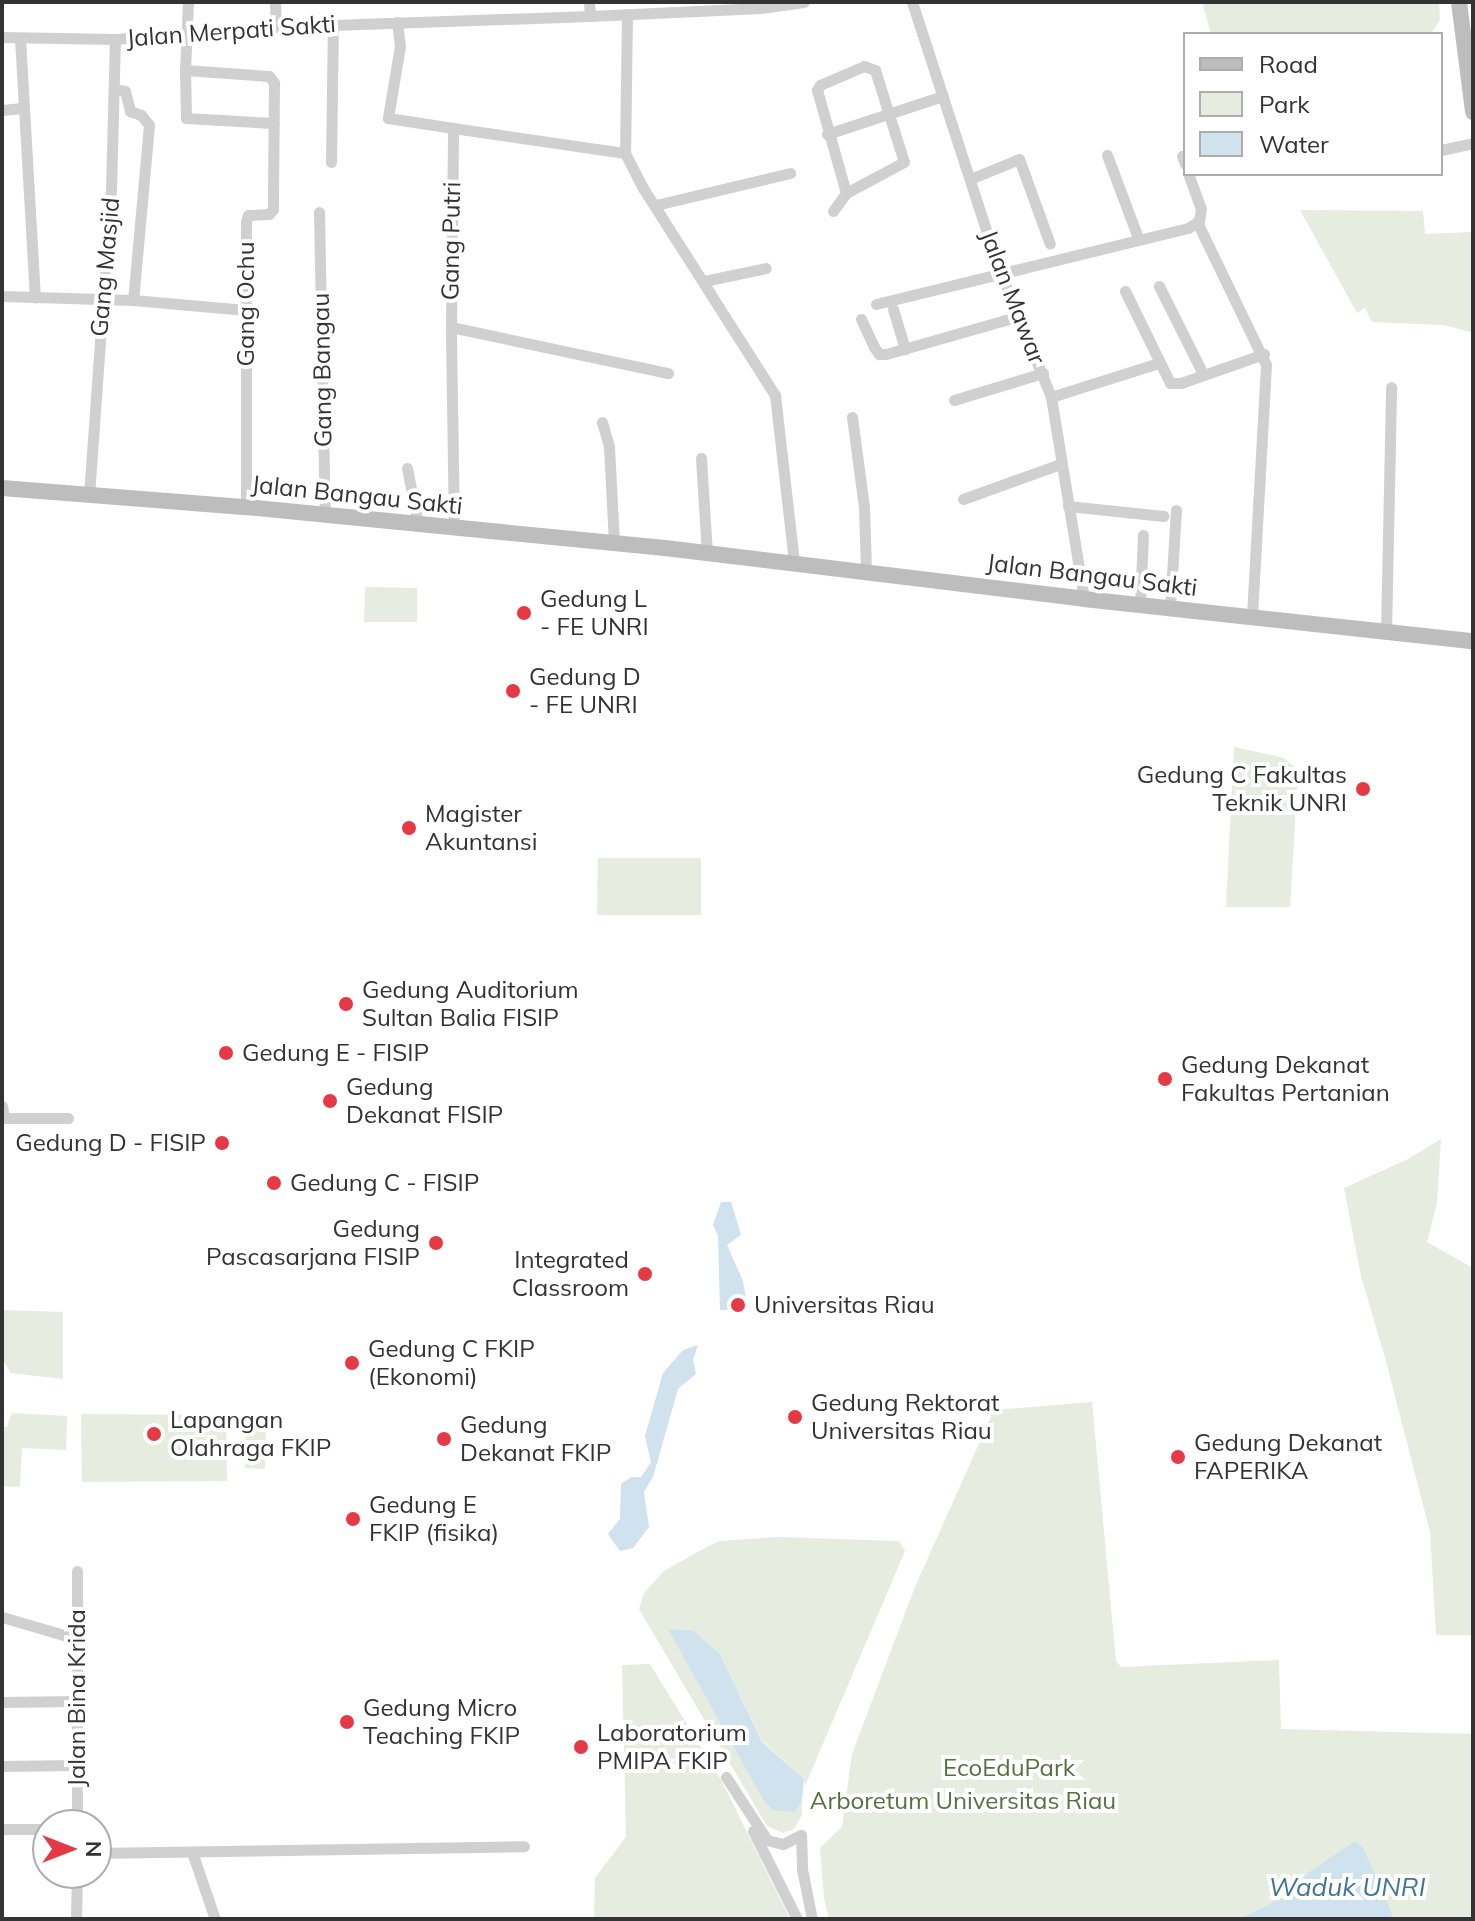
<!DOCTYPE html>
<html>
<head>
<meta charset="utf-8">
<style>
	body { margin:0 }
	#map { position:relative; width:1475px; height:1921px; overflow:hidden; background:#fff; font-family:Mulish,sans-serif }
	div>[style] { position:absolute }
	.green>* { inset:0; background:#e6ecdf }
	.water>* { inset:0; background:#cfe2ee }
	.street>* { height:11px; margin:-5.5px; padding:0 5.5px; transform-origin:5.5px; border-radius:5.5px; background:#d0d0d0 }
	.secondary>* { height:16px; margin:-8px; padding:0 8px; transform-origin:8px; border-radius:8px; background:#bdbdbd }
	.dots>* { width:22px; height:22px; translate:-50% -50%; box-sizing:border-box; border:4px solid #fff; border-radius:50% }
	span { translate:-50% -50%; white-space:nowrap; text-align:center; line-height:1.15; -webkit-text-stroke:8px #fff; paint-order:stroke }
	.street-label { font-size:24px; color:#333 }
	.poi-label { font-size:24px; color:#333 }
	.left { translate:0 -50%; text-align:left }
	.right { translate:-100% -50%; text-align:right }
	.park-label { font-size:24px; color:#56703f }
	.water-label { font-size:26px; color:#3f7597; font-style:italic }
	.frame { position:absolute; inset:0; border:4px solid #333; pointer-events:none }
	.legend { position:absolute; left:1183px; top:32px; width:260px; height:144px; box-sizing:border-box; background:#fff; border:2px solid #adadad; margin:0; padding:10px 14px; list-style:none; font-size:24px; color:#333 }
	.legend li { display:flex; align-items:center; gap:16px; height:40px }
	.legend b { width:40px; border:2px solid #adadad }
	.north { position:absolute; left:32px; top:1809px; width:80px; height:80px; box-sizing:border-box; background:#fff; border:2px solid #adadad; border-radius:50%; rotate:90deg; font-size:22px; font-weight:700; line-height:32px; text-align:center; color:#333 }
	.north::after { content:''; display:block; margin:auto; width:28px; height:36px; background:#e63946; clip-path:polygon(50% 0,100% 100%,50% 72%,0 100%) }
</style>
</head>
<body>
<div id="map">
	<div class="green">
		<div style="clip-path:polygon(1202px 2px,1439px 2px,1440px 20px,1431px 34px,1211px 34px)"></div>
		<div style="clip-path:polygon(1300px 210px,1423px 211px,1425px 234px,1473px 232px,1473px 333px,1444px 325px,1372px 322px,1365px 308px,1357px 313px)"></div>
		<div style="clip-path:polygon(365px 587px,417px 588px,417px 622px,364px 622px)"></div>
		<div style="clip-path:polygon(1234px 747px,1284px 758px,1298px 770px,1290px 907px,1226px 907px)"></div>
		<div style="clip-path:polygon(598px 858px,701px 858px,701px 915px,597px 915px)"></div>
		<div style="clip-path:polygon(1441px 1139px,1437px 1203px,1427px 1242px,1473px 1268px,1473px 1635px,1436px 1635px,1430px 1532px,1386px 1361px,1361px 1276px,1344px 1188px,1408px 1159px)"></div>
		<div style="clip-path:polygon(2px 1310px,63px 1312px,63px 1379px,11px 1373px,2px 1359px)"></div>
		<div style="clip-path:polygon(1092px 1402px,1116px 1661px,1121px 1667px,1279px 1660px,1281px 1729px,1473px 1734px,1473px 1919px,829px 1919px,824px 1899px,820px 1848px,842px 1827px,852px 1754px,915px 1587px,994px 1410px)"></div>
		<div style="clip-path:polygon(12px 1413px,67px 1416px,66px 1450px,22px 1448px,20px 1487px,2px 1486px,2px 1427px,7px 1427px)"></div>
		<div style="clip-path:polygon(81px 1414px,226px 1415px,227px 1481px,82px 1482px)"></div>
		<div style="clip-path:polygon(246px 1427px,266px 1428px,265px 1469px,245px 1468px)"></div>
		<div style="clip-path:polygon(778px 1537px,899px 1541px,905px 1551px,805px 1786px,804px 1779px,762px 1741px,720px 1654px,693px 1630px,669px 1629px,762px 1798px,795px 1812px,802px 1801px,802px 1815px,794px 1829px,783px 1833px,767px 1826px,639px 1609px,644px 1593px,664px 1571px,705px 1548px,719px 1541px)"></div>
		<div style="clip-path:polygon(650px 1664px,721px 1780px,790px 1919px,594px 1919px,595px 1878px,626px 1837px,622px 1665px)"></div>
	</div>
	<div class="water">
		<div style="clip-path:polygon(721px 1202px,731px 1202px,741px 1235px,727px 1245px,743px 1281px,748px 1309px,720px 1310px,718px 1236px,713px 1225px)"></div>
		<div style="clip-path:polygon(698px 1345px,693px 1360px,696px 1374px,678px 1389px,653px 1477px,644px 1492px,649px 1527px,633px 1548px,620px 1551px,608px 1534px,620px 1519px,621px 1484px,631px 1477px,641px 1477px,651px 1462px,645px 1436px,663px 1373px,683px 1350px)"></div>
		<div style="clip-path:polygon(668px 1629px,693px 1630px,720px 1654px,762px 1742px,804px 1779px,802px 1801px,795px 1812px,773px 1810px,762px 1798px)"></div>
		<div style="clip-path:polygon(1355px 1841px,1364px 1849px,1392px 1914px,1390px 1919px,1240px 1919px,1292px 1893px,1296px 1881px)"></div>
	</div>
	<div class="street">
		<div style="left:188px;top:2px;width:68px;rotate:92.5deg"></div>
		<div style="left:185px;top:70px;width:84px;rotate:4.1deg"></div>
		<div style="left:269px;top:76px;width:9px;rotate:54deg"></div>
		<div style="left:274px;top:83px;width:126px;rotate:90.5deg"></div>
		<div style="left:273px;top:209px;width:6px;rotate:129deg"></div>
		<div style="left:269px;top:214px;width:21px;rotate:177deg"></div>
		<div style="left:248px;top:215px;width:7px;rotate:106deg"></div>
		<div style="left:246px;top:222px;width:285px;rotate:90deg"></div>
		<div style="left:275px;top:2px;width:25px;rotate:88deg"></div>
		<div style="left:912px;top:2px;width:275px;rotate:72deg"></div>
		<div style="left:997px;top:264px;width:144px;rotate:67.9deg"></div>
		<div style="left:1051px;top:397px;width:205px;rotate:80.7deg"></div>
		<div style="left:627px;top:14px;width:139px;rotate:90.8deg"></div>
		<div style="left:625px;top:153px;width:39px;rotate:63deg"></div>
		<div style="left:643px;top:188px;width:246px;rotate:57.5deg"></div>
		<div style="left:775px;top:395px;width:168px;rotate:83.5deg"></div>
		<div style="left:590px;top:16px;width:171px;rotate:-2.7deg"></div>
		<div style="left:761px;top:8px;width:43px;rotate:-7.9deg"></div>
		<div style="left:397px;top:22px;width:24px;rotate:83deg"></div>
		<div style="left:400px;top:46px;width:73px;rotate:99.5deg"></div>
		<div style="left:388px;top:118px;width:66px;rotate:8.7deg"></div>
		<div style="left:2px;top:37px;width:113px;rotate:1deg"></div>
		<div style="left:115px;top:39px;width:161px;rotate:-4.3deg"></div>
		<div style="left:276px;top:27px;width:314px;rotate:-2deg"></div>
		<div style="left:590px;top:16px;width:14px;rotate:-94deg"></div>
		<div style="left:20px;top:38px;width:260px;rotate:86.7deg"></div>
		<div style="left:864px;top:66px;width:12px;rotate:20deg"></div>
		<div style="left:875px;top:70px;width:96px;rotate:72.5deg"></div>
		<div style="left:904px;top:162px;width:66px;rotate:151.9deg"></div>
		<div style="left:846px;top:193px;width:107px;rotate:-105.7deg"></div>
		<div style="left:817px;top:90px;width:6px;rotate:-59deg"></div>
		<div style="left:820px;top:85px;width:48px;rotate:-23.4deg"></div>
		<div style="left:185px;top:70px;width:48px;rotate:88.8deg"></div>
		<div style="left:186px;top:118px;width:88px;rotate:3.3deg"></div>
		<div style="left:116px;top:89px;width:9px;rotate:13deg"></div>
		<div style="left:125px;top:91px;width:21px;rotate:76deg"></div>
		<div style="left:130px;top:111px;width:12px;rotate:20deg"></div>
		<div style="left:141px;top:115px;width:13px;rotate:51deg"></div>
		<div style="left:149px;top:125px;width:176px;rotate:95.2deg"></div>
		<div style="left:2px;top:110px;width:20px;rotate:-6deg"></div>
		<div style="left:827px;top:134px;width:122px;rotate:-18.1deg"></div>
		<div style="left:1441px;top:150px;width:33px;rotate:-12deg"></div>
		<div style="left:1107px;top:155px;width:89px;rotate:69.5deg"></div>
		<div style="left:1182px;top:156px;width:9px;rotate:69deg"></div>
		<div style="left:331px;top:162px;width:138px;rotate:-89.2deg"></div>
		<div style="left:970px;top:179px;width:53px;rotate:-22.2deg"></div>
		<div style="left:1019px;top:159px;width:90px;rotate:70deg"></div>
		<div style="left:656px;top:205px;width:138px;rotate:-13.4deg"></div>
		<div style="left:833px;top:211px;width:22px;rotate:-54deg"></div>
		<div style="left:319px;top:212px;width:303px;rotate:88.9deg"></div>
		<div style="left:1197px;top:222px;width:159px;rotate:64.2deg"></div>
		<div style="left:1266px;top:365px;width:253px;rotate:93.2deg"></div>
		<div style="left:704px;top:281px;width:63px;rotate:-11.8deg"></div>
		<div style="left:1159px;top:286px;width:98px;rotate:63.4deg"></div>
		<div style="left:1125px;top:291px;width:102px;rotate:63.9deg"></div>
		<div style="left:1170px;top:383px;width:11px"></div>
		<div style="left:1181px;top:383px;width:88px;rotate:-19.3deg"></div>
		<div style="left:2px;top:296px;width:131px;rotate:1.7deg"></div>
		<div style="left:133px;top:300px;width:113px;rotate:5.1deg"></div>
		<div style="left:876px;top:304px;width:321px;rotate:-13.7deg"></div>
		<div style="left:1188px;top:228px;width:13px;rotate:-32deg"></div>
		<div style="left:1199px;top:221px;width:12px;rotate:-81deg"></div>
		<div style="left:1201px;top:209px;width:37px;rotate:-110deg"></div>
		<div style="left:893px;top:309px;width:42px;rotate:73.3deg"></div>
		<div style="left:861px;top:319px;width:31px;rotate:65deg"></div>
		<div style="left:874px;top:347px;width:9px;rotate:54deg"></div>
		<div style="left:879px;top:354px;width:7px"></div>
		<div style="left:886px;top:354px;width:138px;rotate:-15.9deg"></div>
		<div style="left:451px;top:327px;width:222px;rotate:12deg"></div>
		<div style="left:1051px;top:397px;width:112px;rotate:-17.6deg"></div>
		<div style="left:954px;top:400px;width:93px;rotate:-16.9deg"></div>
		<div style="left:852px;top:417px;width:91px;rotate:82.4deg"></div>
		<div style="left:864px;top:507px;width:65px;rotate:88.2deg"></div>
		<div style="left:602px;top:422px;width:26px;rotate:74deg"></div>
		<div style="left:609px;top:447px;width:97px;rotate:87deg"></div>
		<div style="left:701px;top:458px;width:95px;rotate:86.4deg"></div>
		<div style="left:407px;top:468px;width:57px;rotate:78.9deg"></div>
		<div style="left:89px;top:495px;width:306px;rotate:-85.9deg"></div>
		<div style="left:111px;top:190px;width:151px;rotate:-88.5deg"></div>
		<div style="left:963px;top:499px;width:103px;rotate:-19.8deg"></div>
		<div style="left:1068px;top:506px;width:96px;rotate:6deg"></div>
		<div style="left:454px;top:528px;width:201px;rotate:-90.9deg"></div>
		<div style="left:451px;top:327px;width:199px;rotate:-89.4deg"></div>
		<div style="left:453px;top:128px;width:174px;rotate:8.3deg"></div>
		<div style="left:1140px;top:604px;width:69px;rotate:-87.5deg"></div>
		<div style="left:1170px;top:608px;width:98px;rotate:-86.5deg"></div>
		<div style="left:1386px;top:632px;width:245px;rotate:-88.8deg"></div>
		<div style="left:2px;top:1106px;width:12px;rotate:81deg"></div>
		<div style="left:4px;top:1118px;width:64px"></div>
		<div style="left:77px;top:1571px;width:254px;rotate:90deg"></div>
		<div style="left:2px;top:1617px;width:78px;rotate:16.3deg"></div>
		<div style="left:2px;top:1702px;width:75px;rotate:-0.8deg"></div>
		<div style="left:2px;top:1766px;width:75px;rotate:-0.8deg"></div>
		<div style="left:726px;top:1777px;width:75px;rotate:56.9deg"></div>
		<div style="left:767px;top:1840px;width:16px;rotate:14deg"></div>
		<div style="left:783px;top:1844px;width:20px;rotate:-27deg"></div>
		<div style="left:801px;top:1835px;width:34px;rotate:88deg"></div>
		<div style="left:802px;top:1869px;width:51px;rotate:78.7deg"></div>
		<div style="left:2px;top:1829px;width:46px"></div>
		<div style="left:753px;top:1831px;width:98px;rotate:63.4deg"></div>
		<div style="left:192px;top:1852px;width:71px;rotate:71.1deg"></div>
		<div style="left:96px;top:1853px;width:428px;rotate:-0.9deg"></div>
		<div style="left:76px;top:1919px;width:46px;rotate:-88.8deg"></div>
	</div>
	<div class="secondary">
		<div style="left:1459px;top:2px;width:111px;rotate:82.7deg"></div>
		<div style="left:2px;top:488px;width:245px;rotate:4.5deg"></div>
		<div style="left:246px;top:507px;width:421px;rotate:5.6deg"></div>
		<div style="left:665px;top:548px;width:422px;rotate:6.9deg"></div>
		<div style="left:1084px;top:599px;width:391px;rotate:6.2deg"></div>
	</div>
	<div class="dots">
		<div style="left:524px;top:613px;background:#e63946"></div>
		<div style="left:513px;top:691px;background:#e63946"></div>
		<div style="left:1363px;top:789px;background:#e63946"></div>
		<div style="left:409px;top:828px;background:#e63946"></div>
		<div style="left:346px;top:1004px;background:#e63946"></div>
		<div style="left:226px;top:1053px;background:#e63946"></div>
		<div style="left:1165px;top:1079px;background:#e63946"></div>
		<div style="left:330px;top:1101px;background:#e63946"></div>
		<div style="left:222px;top:1143px;background:#e63946"></div>
		<div style="left:274px;top:1183px;background:#e63946"></div>
		<div style="left:436px;top:1243px;background:#e63946"></div>
		<div style="left:645px;top:1274px;background:#e63946"></div>
		<div style="left:738px;top:1305px;background:#e63946"></div>
		<div style="left:352px;top:1363px;background:#e63946"></div>
		<div style="left:795px;top:1417px;background:#e63946"></div>
		<div style="left:154px;top:1434px;background:#e63946"></div>
		<div style="left:444px;top:1439px;background:#e63946"></div>
		<div style="left:1178px;top:1457px;background:#e63946"></div>
		<div style="left:353px;top:1519px;background:#e63946"></div>
		<div style="left:347px;top:1722px;background:#e63946"></div>
		<div style="left:581px;top:1747px;background:#e63946"></div>
	</div>
	<div class="street-label">
		<span style="left:231px;top:31px;rotate:-4deg">Jalan Merpati Sakti</span>
		<span style="left:451px;top:241px;rotate:-89deg">Gang Putri</span>
		<span style="left:105px;top:267px;rotate:-85deg">Gang Masjid</span>
		<span style="left:1013px;top:297px;rotate:69deg">Jalan Mawar</span>
		<span style="left:246px;top:304px;rotate:-90deg">Gang Ochu</span>
		<span style="left:322px;top:370px;rotate:-91deg">Gang Bangau</span>
		<span style="left:357px;top:495px;rotate:6deg">Jalan Bangau Sakti</span>
		<span style="left:1092px;top:575px;rotate:7deg">Jalan Bangau Sakti</span>
		<span style="left:77px;top:1698px;rotate:-90deg">Jalan Bina Krida</span>
	</div>
	<div class="poi-label">
		<span class="left" style="left:540px;top:613px">Gedung L<br>- FE UNRI</span>
		<span class="left" style="left:529px;top:691px">Gedung D<br>- FE UNRI</span>
		<span class="right" style="left:1347px;top:789px">Gedung C Fakultas<br>Teknik UNRI</span>
		<span class="left" style="left:425px;top:828px">Magister<br>Akuntansi</span>
		<span class="left" style="left:362px;top:1004px">Gedung Auditorium<br>Sultan Balia FISIP</span>
		<span class="left" style="left:242px;top:1053px">Gedung E - FISIP</span>
		<span class="left" style="left:1181px;top:1079px">Gedung Dekanat<br>Fakultas Pertanian</span>
		<span class="left" style="left:346px;top:1101px">Gedung<br>Dekanat FISIP</span>
		<span class="right" style="left:206px;top:1143px">Gedung D - FISIP</span>
		<span class="left" style="left:290px;top:1183px">Gedung C - FISIP</span>
		<span class="right" style="left:420px;top:1243px">Gedung<br>Pascasarjana FISIP</span>
		<span class="right" style="left:629px;top:1274px">Integrated<br>Classroom</span>
		<span class="left" style="left:754px;top:1305px">Universitas Riau</span>
		<span class="left" style="left:368px;top:1363px">Gedung C FKIP<br>(Ekonomi)</span>
		<span class="left" style="left:811px;top:1417px">Gedung Rektorat<br>Universitas Riau</span>
		<span class="left" style="left:170px;top:1434px">Lapangan<br>Olahraga FKIP</span>
		<span class="left" style="left:460px;top:1439px">Gedung<br>Dekanat FKIP</span>
		<span class="left" style="left:1194px;top:1457px">Gedung Dekanat<br>FAPERIKA</span>
		<span class="left" style="left:369px;top:1519px">Gedung E<br>FKIP (fisika)</span>
		<span class="left" style="left:363px;top:1722px">Gedung Micro<br>Teaching FKIP</span>
		<span class="left" style="left:597px;top:1747px">Laboratorium<br>PMIPA FKIP</span>
	</div>
	<div class="park-label">
		<span style="left:1009px;top:1768px">EcoEduPark</span>
		<span style="left:963px;top:1801px">Arboretum Universitas Riau</span>
	</div>
	<div class="water-label">
		<span style="left:1347px;top:1887px">Waduk UNRI</span>
	</div>
	<div class="frame"></div>
	<ul class="legend">
	<li><b style="height:10px;background:#bdbdbd"></b>Road</li>
	<li><b style="height:22px;background:#e6ecdf"></b>Park</li>
	<li><b style="height:22px;background:#cfe2ee"></b>Water</li>
	</ul>
	<div class="north">N</div>
</div>
</body>
</html>
